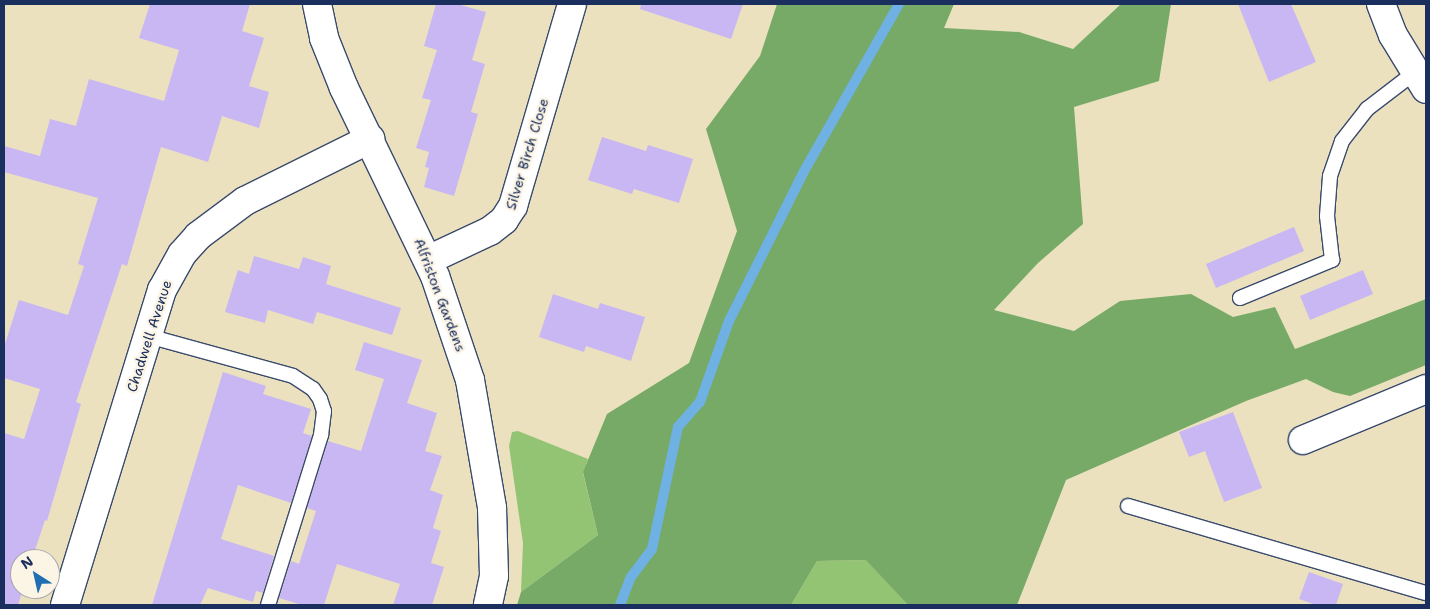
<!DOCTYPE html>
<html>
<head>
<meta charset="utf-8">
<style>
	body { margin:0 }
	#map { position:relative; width:1430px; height:609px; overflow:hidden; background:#ebe1bf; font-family:"Shantell Sans",sans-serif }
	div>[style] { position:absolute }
	.green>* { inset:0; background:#93c474 }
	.forest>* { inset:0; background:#76aa66 }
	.stream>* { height:10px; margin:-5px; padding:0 5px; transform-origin:5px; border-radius:5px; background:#6fb1e3 }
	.building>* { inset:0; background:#c9b7f3 }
	.roads { filter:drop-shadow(1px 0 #3a4a6d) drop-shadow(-1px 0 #3a4a6d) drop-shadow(0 1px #3a4a6d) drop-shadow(0 -1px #3a4a6d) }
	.lane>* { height:14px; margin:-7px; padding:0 7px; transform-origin:7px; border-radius:7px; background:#fff }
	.street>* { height:28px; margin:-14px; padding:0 14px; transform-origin:14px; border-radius:14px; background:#fff }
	span { translate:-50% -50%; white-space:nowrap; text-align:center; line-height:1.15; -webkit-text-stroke:5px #fcf5e5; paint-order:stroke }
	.street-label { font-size:14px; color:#1b2f5e }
	.frame { position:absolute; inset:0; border:5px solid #1b2f5e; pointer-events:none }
	.north { position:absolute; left:10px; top:549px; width:50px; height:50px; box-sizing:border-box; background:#fcf5e5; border:1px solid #a2a6af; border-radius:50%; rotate:325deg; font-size:14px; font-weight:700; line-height:20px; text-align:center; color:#1b2f5e }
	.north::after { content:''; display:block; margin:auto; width:18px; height:22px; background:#1f6fb2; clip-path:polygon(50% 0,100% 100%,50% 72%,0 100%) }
</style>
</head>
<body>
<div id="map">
	<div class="green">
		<div style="clip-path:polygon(518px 431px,588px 459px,583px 473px,598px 535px,521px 592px,523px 543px,509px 446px,512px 432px)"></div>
		<div style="clip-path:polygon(867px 560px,908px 605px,791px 605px,817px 561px)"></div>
	</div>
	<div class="forest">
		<div style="clip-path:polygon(777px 4px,954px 4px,944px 28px,1019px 32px,1073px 49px,1121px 4px,1171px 4px,1159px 81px,1074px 107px,1083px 224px,1038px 263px,994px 310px,1074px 331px,1120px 301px,1191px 294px,1233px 317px,1275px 307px,1295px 349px,1426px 299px,1426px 365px,1350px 396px,1333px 392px,1306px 379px,1246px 401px,1066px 480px,1017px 605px,908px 605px,866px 560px,817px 561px,791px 605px,517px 605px,521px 592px,598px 535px,583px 472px,607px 414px,689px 363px,737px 231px,706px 129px,760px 56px)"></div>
	</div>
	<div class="stream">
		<div style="left:620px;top:605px;width:30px;rotate:-69deg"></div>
		<div style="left:631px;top:577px;width:35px;rotate:-53deg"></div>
		<div style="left:652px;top:549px;width:125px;rotate:-78deg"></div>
		<div style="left:678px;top:427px;width:33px;rotate:-49deg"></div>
		<div style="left:700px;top:402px;width:86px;rotate:-70.3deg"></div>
		<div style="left:729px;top:321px;width:165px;rotate:-63.4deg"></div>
		<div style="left:803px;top:173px;width:194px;rotate:-60.4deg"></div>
	</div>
	<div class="building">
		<div style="clip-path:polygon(150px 4px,250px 4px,242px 31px,264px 38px,249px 86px,269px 92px,259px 128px,222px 116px,208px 162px,161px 147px,127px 266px,122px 264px,76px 402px,81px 404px,47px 521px,45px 520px,32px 559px,20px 559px,20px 589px,23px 589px,18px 605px,4px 605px,4px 433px,24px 439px,40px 389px,4px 378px,4px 347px,19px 300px,68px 315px,84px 266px,78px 264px,98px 198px,4px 172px,4px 146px,40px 156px,50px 119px,76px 126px,89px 79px,164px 101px,179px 50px,139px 38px)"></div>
		<div style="clip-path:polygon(436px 4px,457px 4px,486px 12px,472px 60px,485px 64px,471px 112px,478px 114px,454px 196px,424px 187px,429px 168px,425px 167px,429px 152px,416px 148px,431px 100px,422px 98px,437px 50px,424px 46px)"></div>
		<div style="clip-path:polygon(641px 4px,743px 4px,731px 39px,640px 9px)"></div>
		<div style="clip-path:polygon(1238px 4px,1291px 4px,1316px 62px,1269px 82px)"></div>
		<div style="clip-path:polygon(602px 137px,646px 151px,648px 145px,693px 159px,679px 203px,634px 189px,632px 194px,588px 180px)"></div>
		<div style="clip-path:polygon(1294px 227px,1304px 251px,1216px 288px,1206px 264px)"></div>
		<div style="clip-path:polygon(254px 256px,299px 269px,303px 257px,331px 266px,326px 284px,401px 308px,392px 335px,317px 312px,313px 324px,268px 310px,265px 323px,225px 312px,238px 270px,249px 274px)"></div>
		<div style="clip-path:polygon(1363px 270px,1373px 294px,1310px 320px,1300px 296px)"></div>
		<div style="clip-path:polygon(553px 294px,598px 309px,600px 303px,645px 317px,631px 361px,586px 346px,584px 352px,539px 337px)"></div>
		<div style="clip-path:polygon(364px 342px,422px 360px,407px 403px,437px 413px,425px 451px,442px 456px,430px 490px,443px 495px,433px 528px,441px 531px,431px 563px,444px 567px,432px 605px,393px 605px,400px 584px,337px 564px,324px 605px,302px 605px,279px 598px,291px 561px,299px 564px,316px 511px,307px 508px,328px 441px,361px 451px,384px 379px,355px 370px)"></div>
		<div style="clip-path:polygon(223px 372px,266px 386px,263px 394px,311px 409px,303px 433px,312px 436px,291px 503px,238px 485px,221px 539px,274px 556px,263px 593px,256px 591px,253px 602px,208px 588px,200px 605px,152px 605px)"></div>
		<div style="clip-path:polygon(1233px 412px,1262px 488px,1224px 502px,1205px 451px,1189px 457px,1179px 432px)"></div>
		<div style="clip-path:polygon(1309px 572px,1343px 584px,1336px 605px,1316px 605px,1299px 599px)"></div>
	</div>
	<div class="roads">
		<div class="lane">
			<div style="left:1240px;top:298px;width:100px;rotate:-22.4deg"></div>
			<div style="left:1332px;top:260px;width:44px;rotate:-96.5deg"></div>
			<div style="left:1327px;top:216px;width:40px;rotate:-85.7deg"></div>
			<div style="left:1330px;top:176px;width:37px;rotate:-71deg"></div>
			<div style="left:1342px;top:141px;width:41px;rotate:-52deg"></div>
			<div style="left:1367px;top:109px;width:59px;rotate:-37.5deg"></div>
			<div style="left:148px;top:336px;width:150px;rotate:15.4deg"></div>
			<div style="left:293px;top:376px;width:24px;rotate:33deg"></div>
			<div style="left:313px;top:389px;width:12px;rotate:55deg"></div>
			<div style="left:320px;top:399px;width:13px;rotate:72deg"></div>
			<div style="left:324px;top:411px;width:24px;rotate:97deg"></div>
			<div style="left:321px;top:435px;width:178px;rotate:107.3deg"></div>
			<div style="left:1128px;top:506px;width:310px;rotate:16.3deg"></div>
		</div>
		<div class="street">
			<div style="left:317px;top:4px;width:35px;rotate:78deg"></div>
			<div style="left:324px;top:38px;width:54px;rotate:68.2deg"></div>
			<div style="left:344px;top:88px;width:209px;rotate:64.2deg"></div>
			<div style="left:435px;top:276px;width:110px;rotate:71.4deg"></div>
			<div style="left:470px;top:380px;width:130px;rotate:80.2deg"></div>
			<div style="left:492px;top:508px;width:68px;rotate:88.3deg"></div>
			<div style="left:494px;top:576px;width:30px;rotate:102deg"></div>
			<div style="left:1381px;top:4px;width:33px;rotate:69deg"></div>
			<div style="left:1393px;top:35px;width:63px;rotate:58.6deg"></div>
			<div style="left:428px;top:260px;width:68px;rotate:-25.1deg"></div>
			<div style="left:490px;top:231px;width:18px;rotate:-38deg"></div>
			<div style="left:504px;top:220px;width:17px;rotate:-57deg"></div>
			<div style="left:513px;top:206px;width:210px;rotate:-73.7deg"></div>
			<div style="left:1303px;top:440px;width:133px;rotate:-22.5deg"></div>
			<div style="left:65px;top:605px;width:330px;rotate:-72.9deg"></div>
			<div style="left:162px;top:290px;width:41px;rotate:-60.9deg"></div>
			<div style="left:182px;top:254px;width:24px;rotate:-48deg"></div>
			<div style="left:198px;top:236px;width:59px;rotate:-36.7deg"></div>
			<div style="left:245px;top:201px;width:140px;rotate:-26.4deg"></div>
		</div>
	</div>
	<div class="street-label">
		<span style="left:527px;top:154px;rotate:-73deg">Silver Birch Close</span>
		<span style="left:440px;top:295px;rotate:69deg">Alfriston Gardens</span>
		<span style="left:149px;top:336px;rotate:-72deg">Chadwell Avenue</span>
	</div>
	<div class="frame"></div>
	<div class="north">N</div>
</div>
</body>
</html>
